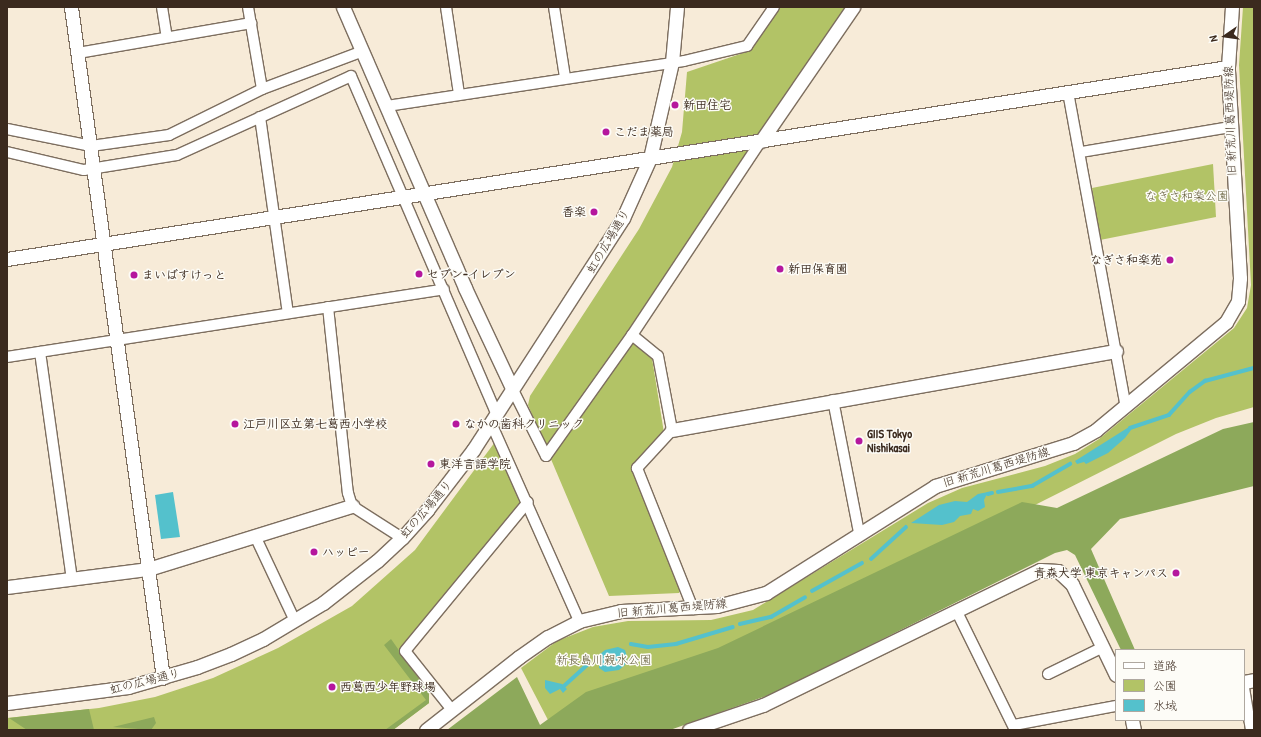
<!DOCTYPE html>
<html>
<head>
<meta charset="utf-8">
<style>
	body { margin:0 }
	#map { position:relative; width:1261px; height:737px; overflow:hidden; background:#f7ebd8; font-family:"Patrick Hand","Klee One",sans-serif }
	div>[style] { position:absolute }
	.green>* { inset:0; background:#b2c366 }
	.forest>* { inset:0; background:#8da95b }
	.water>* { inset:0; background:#54c1cc }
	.stream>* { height:3.5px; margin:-1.75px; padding:0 1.75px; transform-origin:1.75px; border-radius:1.75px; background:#54c1cc }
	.roads { filter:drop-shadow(1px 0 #7d6e5f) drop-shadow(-1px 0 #7d6e5f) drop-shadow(0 1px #7d6e5f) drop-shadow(0 -1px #7d6e5f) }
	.minor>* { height:10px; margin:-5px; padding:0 5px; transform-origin:5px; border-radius:5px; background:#fff }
	.tertiary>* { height:13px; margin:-6.5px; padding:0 6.5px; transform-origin:6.5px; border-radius:6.5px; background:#fff }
	.dots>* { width:11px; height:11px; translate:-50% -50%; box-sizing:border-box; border:2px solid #fdfcf7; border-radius:50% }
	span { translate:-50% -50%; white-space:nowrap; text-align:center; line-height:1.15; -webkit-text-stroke:3px #fdfcf7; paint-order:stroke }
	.poi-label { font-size:12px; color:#3b2a1e; font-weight:700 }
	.left { translate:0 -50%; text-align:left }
	.right { translate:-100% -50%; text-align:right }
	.street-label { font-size:12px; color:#3b2a1e }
	.park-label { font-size:12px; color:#5f5834 }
	.frame { position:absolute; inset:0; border:8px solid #3b2a1e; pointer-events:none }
	.legend { position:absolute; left:1115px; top:649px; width:130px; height:72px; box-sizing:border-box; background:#fdfcf7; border:1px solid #afa8a0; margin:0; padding:5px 7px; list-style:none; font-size:12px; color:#3b2a1e }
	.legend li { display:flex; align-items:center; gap:8px; height:20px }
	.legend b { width:20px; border:1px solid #afa8a0 }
	.north { position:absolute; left:1205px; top:16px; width:40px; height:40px; -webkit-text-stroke:3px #fdfcf7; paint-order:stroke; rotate:257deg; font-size:11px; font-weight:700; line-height:16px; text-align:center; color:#3b2a1e }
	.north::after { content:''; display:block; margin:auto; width:14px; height:18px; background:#3b2a1e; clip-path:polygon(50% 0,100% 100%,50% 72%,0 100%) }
</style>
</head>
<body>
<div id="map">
	<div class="green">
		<div style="clip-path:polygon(780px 7px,846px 7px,628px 339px,652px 358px,664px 433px,631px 468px,681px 588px,679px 593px,609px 596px,528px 405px,530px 396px,639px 229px,672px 167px,682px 132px,687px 72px,749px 51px)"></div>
		<div style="clip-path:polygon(1243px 7px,1254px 7px,1254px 407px,1216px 418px,1176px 434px,723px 662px,587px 701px,548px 720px,521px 668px,557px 641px,593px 627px,628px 621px,711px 620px,753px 610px,928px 503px,962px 488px,1045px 466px,1075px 454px,1099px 439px,1234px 328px,1247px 308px,1251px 285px,1239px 65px)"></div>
		<div style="clip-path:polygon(1213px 164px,1216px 217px,1100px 240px,1092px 188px)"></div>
		<div style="clip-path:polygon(495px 442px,528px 502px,400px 651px,429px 693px,429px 703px,393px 730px,7px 730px,7px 718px,99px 708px,155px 697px,213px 678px,278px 648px,352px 606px,415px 550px)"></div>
	</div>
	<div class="forest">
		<div style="clip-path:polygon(1254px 422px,1254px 486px,1120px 519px,1091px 549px,1135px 650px,1121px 650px,1075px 555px,1067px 550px,1055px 553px,772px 694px,670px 730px,447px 730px,517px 677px,540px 725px,586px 692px,718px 648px,1022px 502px,1057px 508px,1223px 429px)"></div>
		<div style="clip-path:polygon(391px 639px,429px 693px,429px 703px,393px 730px,385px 730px,426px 700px,384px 645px)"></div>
		<div style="clip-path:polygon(89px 709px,94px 730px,27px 730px,9px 718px)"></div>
		<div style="clip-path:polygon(154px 717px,156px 723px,151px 730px,113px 727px)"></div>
	</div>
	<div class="water">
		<div style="clip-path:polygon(1129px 427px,1131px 430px,1125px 438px,1108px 453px,1086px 464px,1084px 462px,1077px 464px,1075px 461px)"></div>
		<div style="clip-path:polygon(173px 492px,180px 537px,161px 539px,155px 495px)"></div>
		<div style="clip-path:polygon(988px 492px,984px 500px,985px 507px,978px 511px,973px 509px,971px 514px,960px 516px,954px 522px,942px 525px,911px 523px,939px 505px,955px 501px,967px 502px,978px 494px)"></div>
		<div style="clip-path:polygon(618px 647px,625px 650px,627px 657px,625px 665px,619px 670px,605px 672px,599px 668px,599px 655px,605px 650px)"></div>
		<div style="clip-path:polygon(545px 680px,562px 684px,567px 689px,563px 693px,560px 689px,550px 694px,545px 688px)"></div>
	</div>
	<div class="stream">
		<div style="left:1130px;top:428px;width:41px;rotate:-18.4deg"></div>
		<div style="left:1169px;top:415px;width:31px;rotate:-48deg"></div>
		<div style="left:1190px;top:392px;width:19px;rotate:-36deg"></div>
		<div style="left:1205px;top:381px;width:51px;rotate:-14.9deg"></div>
		<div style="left:998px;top:492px;width:35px;rotate:-10deg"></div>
		<div style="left:1032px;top:486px;width:44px;rotate:-30.1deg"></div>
		<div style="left:988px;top:494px;width:4px;rotate:-14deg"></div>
		<div style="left:871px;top:559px;width:47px;rotate:-42.4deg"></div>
		<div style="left:812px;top:591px;width:57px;rotate:-29.2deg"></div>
		<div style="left:740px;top:624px;width:32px;rotate:-13deg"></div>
		<div style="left:771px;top:617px;width:39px;rotate:-30deg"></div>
		<div style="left:631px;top:644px;width:17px;rotate:10deg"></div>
		<div style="left:648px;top:647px;width:28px;rotate:-6deg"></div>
		<div style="left:676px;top:644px;width:59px;rotate:-16.6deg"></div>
		<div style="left:564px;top:686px;width:31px;rotate:-42deg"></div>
	</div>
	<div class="roads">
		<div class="minor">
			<div style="left:162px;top:7px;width:30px;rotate:81deg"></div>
			<div style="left:248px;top:7px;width:83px;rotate:80.3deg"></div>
			<div style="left:446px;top:7px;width:88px;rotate:81.5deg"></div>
			<div style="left:554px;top:7px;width:71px;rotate:81.1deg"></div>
			<div style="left:78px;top:53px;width:176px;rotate:-9.8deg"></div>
			<div style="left:1068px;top:92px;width:316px;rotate:79.6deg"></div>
			<div style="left:387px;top:106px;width:300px;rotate:-8.6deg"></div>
			<div style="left:684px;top:61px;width:65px;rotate:-13.4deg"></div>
			<div style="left:747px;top:46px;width:47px;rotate:-55.3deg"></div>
			<div style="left:260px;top:117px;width:198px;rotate:81.9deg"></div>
			<div style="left:7px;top:129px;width:86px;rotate:11.4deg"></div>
			<div style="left:91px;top:146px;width:79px;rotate:-8deg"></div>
			<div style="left:169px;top:135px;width:104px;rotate:-26.3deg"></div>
			<div style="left:262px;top:89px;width:108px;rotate:-20.6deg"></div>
			<div style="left:7px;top:152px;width:79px;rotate:13.2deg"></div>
			<div style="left:84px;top:170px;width:94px;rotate:-9.2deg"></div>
			<div style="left:177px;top:155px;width:191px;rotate:-24.4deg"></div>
			<div style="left:351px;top:76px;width:367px;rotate:66.7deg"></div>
			<div style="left:1081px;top:152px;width:151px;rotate:-9.5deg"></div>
			<div style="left:328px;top:307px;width:187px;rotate:83.9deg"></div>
			<div style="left:348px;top:493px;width:14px;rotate:73deg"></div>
			<div style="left:352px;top:506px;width:59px;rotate:32.6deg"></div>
			<div style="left:632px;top:335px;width:33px;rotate:39deg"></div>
			<div style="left:658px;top:356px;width:75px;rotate:79.3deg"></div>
			<div style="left:672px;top:430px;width:52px;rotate:132.6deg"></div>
			<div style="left:637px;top:468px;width:152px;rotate:68.3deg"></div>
			<div style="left:40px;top:352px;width:229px;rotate:82deg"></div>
			<div style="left:7px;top:357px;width:442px;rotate:-8.8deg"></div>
			<div style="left:512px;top:388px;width:76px;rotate:63.4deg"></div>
			<div style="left:546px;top:456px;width:148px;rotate:-54.6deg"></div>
			<div style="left:632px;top:335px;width:233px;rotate:-56.4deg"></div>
			<div style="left:833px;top:400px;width:136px;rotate:78.9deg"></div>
			<div style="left:491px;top:423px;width:217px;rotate:66deg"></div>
			<div style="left:255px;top:536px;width:94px;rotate:64.8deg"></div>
			<div style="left:957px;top:612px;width:131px;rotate:63.8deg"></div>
			<div style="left:1048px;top:674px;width:61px;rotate:-26.1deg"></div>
			<div style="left:1244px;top:688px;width:43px;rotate:80.5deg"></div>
			<div style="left:452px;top:710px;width:75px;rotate:-128.5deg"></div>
			<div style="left:405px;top:651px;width:193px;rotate:-50.5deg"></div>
			<div style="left:1014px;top:725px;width:104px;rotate:-10.6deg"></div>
		</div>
		<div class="tertiary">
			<div style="left:71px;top:7px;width:677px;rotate:82.19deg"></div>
			<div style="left:343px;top:7px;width:306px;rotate:66.5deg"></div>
			<div style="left:465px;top:288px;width:110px;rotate:64.8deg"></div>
			<div style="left:761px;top:141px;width:163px;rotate:-55.5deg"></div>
			<div style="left:7px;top:259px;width:1236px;rotate:-8.94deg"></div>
			<div style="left:672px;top:430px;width:451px;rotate:-10.1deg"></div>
			<div style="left:7px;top:587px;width:142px;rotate:-7.3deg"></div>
			<div style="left:148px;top:569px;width:214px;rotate:-17.2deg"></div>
			<div style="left:1244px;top:682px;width:10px;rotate:-11deg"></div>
			<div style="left:7px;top:703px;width:122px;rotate:-7.5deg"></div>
			<div style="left:128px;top:687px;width:72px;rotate:-16.2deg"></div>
			<div style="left:197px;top:667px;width:36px;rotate:-21deg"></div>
			<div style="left:231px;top:654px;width:35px;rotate:-25deg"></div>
			<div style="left:263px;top:639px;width:70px;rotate:-31deg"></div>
			<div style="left:323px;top:603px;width:68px;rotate:-37.9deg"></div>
			<div style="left:377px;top:561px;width:34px;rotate:-43deg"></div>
			<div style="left:402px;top:538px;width:38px;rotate:-48deg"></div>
			<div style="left:427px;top:510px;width:76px;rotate:-52.5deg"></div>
			<div style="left:473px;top:450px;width:276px;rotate:-57.1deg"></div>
			<div style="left:623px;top:218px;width:66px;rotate:-65.8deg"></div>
			<div style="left:650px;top:158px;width:98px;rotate:-77.1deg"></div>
			<div style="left:672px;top:62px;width:55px;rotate:-84.8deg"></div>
			<div style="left:1132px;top:720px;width:10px;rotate:79deg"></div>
			<div style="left:426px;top:730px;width:118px;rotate:-38.1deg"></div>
			<div style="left:519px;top:657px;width:35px;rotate:-35deg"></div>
			<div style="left:548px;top:637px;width:35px;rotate:-27deg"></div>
			<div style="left:579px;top:621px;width:43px;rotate:-13.4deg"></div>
			<div style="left:621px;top:611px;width:96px;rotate:-3deg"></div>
			<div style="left:717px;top:606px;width:51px;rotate:-14.9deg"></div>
			<div style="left:766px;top:593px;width:200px;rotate:-32.3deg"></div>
			<div style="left:935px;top:486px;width:145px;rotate:-17.3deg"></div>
			<div style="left:1073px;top:443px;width:26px;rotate:-29deg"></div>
			<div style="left:1096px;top:430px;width:169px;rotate:-39.7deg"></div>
			<div style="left:1226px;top:322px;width:24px;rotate:-60deg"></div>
			<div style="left:1238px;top:301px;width:23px;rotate:-85deg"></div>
			<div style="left:1240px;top:278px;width:211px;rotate:-93.3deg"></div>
			<div style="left:1228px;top:67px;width:60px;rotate:-86.2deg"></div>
			<div style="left:689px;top:730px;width:78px;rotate:-18.7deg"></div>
			<div style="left:763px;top:705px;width:308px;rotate:-26deg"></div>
			<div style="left:1040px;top:570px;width:18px;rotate:3deg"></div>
			<div style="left:1058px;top:571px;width:19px;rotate:43deg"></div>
			<div style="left:1072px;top:584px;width:101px;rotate:64.2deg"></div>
		</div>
	</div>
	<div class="dots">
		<div style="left:675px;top:105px;background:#b5179e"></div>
		<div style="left:606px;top:132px;background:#b5179e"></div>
		<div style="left:594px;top:212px;background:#b5179e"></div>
		<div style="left:1170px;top:260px;background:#b5179e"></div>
		<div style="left:780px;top:269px;background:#b5179e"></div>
		<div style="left:419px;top:274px;background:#b5179e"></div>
		<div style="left:134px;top:275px;background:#b5179e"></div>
		<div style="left:235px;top:424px;background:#b5179e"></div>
		<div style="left:456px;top:424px;background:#b5179e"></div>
		<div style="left:859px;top:441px;background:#b5179e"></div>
		<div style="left:431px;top:464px;background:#b5179e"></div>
		<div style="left:314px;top:552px;background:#b5179e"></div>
		<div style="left:1176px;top:573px;background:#b5179e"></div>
		<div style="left:332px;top:687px;background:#b5179e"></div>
	</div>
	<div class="poi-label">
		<span class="left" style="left:683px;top:105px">新田住宅</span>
		<span class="left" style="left:614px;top:132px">こだま薬局</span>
		<span class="right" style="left:586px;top:212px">香楽</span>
		<span class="right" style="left:1162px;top:260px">なぎさ和楽苑</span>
		<span class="left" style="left:788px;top:269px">新田保育園</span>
		<span class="left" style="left:427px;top:274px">セブン-イレブン</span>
		<span class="left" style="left:142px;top:275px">まいばすけっと</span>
		<span class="left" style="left:243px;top:424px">江戸川区立第七葛西小学校</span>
		<span class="left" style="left:464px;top:424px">なかの歯科クリニック</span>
		<span class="left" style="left:867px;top:441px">GIIS Tokyo<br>Nishikasai</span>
		<span class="left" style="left:439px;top:464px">東洋言語学院</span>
		<span class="left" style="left:322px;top:552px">ハッピー</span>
		<span class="right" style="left:1168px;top:573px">青森大学 東京キャンパス</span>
		<span class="left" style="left:340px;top:687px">西葛西少年野球場</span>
	</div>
	<div class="street-label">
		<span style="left:1230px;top:121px;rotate:-92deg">旧 新荒川葛西堤防線</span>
		<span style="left:608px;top:241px;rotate:-59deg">虹の広場通り</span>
		<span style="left:996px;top:467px;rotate:-17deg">旧 新荒川葛西堤防線</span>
		<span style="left:426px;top:509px;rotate:-49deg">虹の広場通り</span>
		<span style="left:672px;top:608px;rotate:-5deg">旧 新荒川葛西堤防線</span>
		<span style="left:145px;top:681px;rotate:-14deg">虹の広場通り</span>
	</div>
	<div class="park-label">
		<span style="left:1187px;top:196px">なぎさ和楽公園</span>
		<span style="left:604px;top:660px">新長島川親水公園</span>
	</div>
	<div class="frame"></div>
	<ul class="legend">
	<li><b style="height:5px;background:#fff"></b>道路</li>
	<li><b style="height:11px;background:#b2c366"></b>公園</li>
	<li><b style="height:11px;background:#54c1cc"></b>水域</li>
	</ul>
	<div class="north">N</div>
</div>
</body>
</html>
